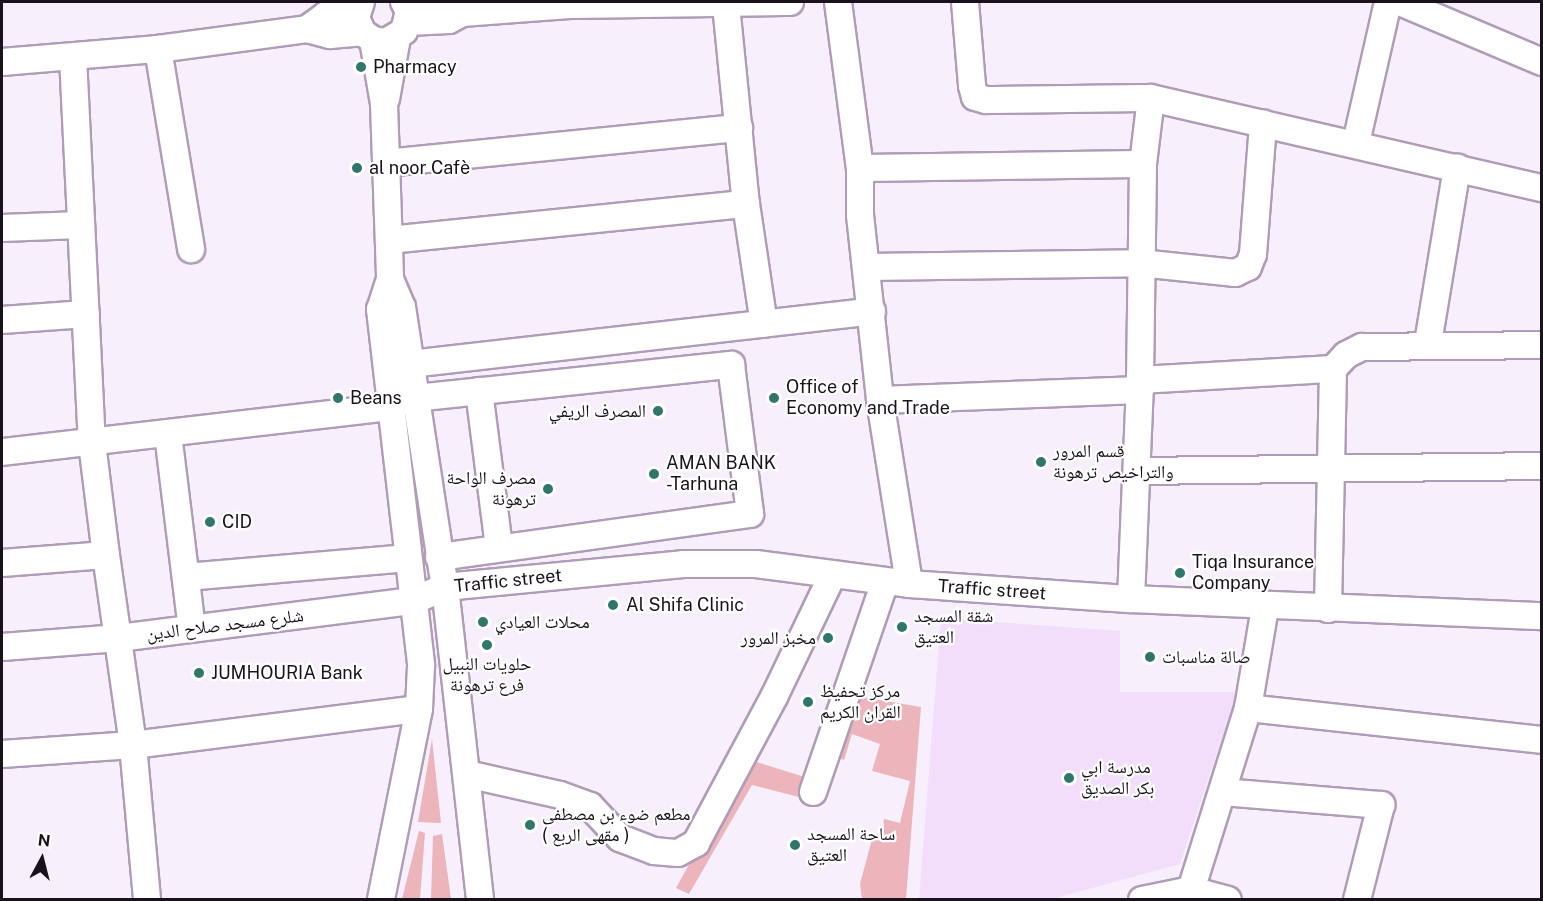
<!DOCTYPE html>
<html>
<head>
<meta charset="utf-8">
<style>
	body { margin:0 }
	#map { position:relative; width:1543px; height:901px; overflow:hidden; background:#f7effb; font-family:"Public Sans","Noto Naskh Arabic",sans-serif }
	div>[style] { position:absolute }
	.built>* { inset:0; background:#f2defb }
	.green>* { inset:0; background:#ecb4bb }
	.roads { filter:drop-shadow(2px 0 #b09cb8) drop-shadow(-2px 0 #b09cb8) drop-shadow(0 2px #b09cb8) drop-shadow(0 -2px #b09cb8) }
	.minor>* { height:26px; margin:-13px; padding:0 13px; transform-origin:13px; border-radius:13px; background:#fff }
	.dots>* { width:16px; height:16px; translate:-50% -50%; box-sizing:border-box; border:3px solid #fff; border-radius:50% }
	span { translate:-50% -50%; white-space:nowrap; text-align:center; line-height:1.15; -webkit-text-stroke:4.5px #fff; paint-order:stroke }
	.poi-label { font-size:18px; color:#19121c }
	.left { translate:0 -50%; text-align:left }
	.right { translate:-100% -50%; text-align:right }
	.street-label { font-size:18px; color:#19121c }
	.frame { position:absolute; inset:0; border:3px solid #19121c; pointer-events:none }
	.north { position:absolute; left:12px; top:829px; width:60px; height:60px; -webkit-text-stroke:4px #fff; paint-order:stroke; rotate:7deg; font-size:16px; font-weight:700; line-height:24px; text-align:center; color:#19121c }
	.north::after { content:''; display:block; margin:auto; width:21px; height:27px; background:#19121c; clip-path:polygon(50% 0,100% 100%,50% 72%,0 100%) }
</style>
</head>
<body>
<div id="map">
	<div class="built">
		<div style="clip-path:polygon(941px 618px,1120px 631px,1120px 692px,1237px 692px,1180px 864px,1052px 899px,919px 899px)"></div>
	</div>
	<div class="green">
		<div style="clip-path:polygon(857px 696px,921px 707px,906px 899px,862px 899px,860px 884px,873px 835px,882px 835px,884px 819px,900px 823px,910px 781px,872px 771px,880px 744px,852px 734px,844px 760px,831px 756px,854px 721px,850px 718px)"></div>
		<div style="clip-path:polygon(432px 739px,441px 823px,418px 822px)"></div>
		<div style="clip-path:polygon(747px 759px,808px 778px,799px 797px,752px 785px,689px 894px,676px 888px)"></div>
		<div style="clip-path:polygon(419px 831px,425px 833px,420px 899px,402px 899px)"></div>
		<div style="clip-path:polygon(442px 834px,451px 899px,431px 899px,433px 836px)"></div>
	</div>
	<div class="roads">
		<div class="minor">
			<div style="left:361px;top:2px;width:16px;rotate:108deg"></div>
			<div style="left:356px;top:17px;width:16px;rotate:68deg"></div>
			<div style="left:362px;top:32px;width:14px;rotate:36deg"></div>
			<div style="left:373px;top:40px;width:13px;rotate:9deg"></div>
			<div style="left:386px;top:42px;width:21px;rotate:-31deg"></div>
			<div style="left:404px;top:31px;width:21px;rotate:-76deg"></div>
			<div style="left:409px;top:11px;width:10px;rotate:-119deg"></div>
			<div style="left:414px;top:2px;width:32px;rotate:4deg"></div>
			<div style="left:446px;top:4px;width:18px;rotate:29deg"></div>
			<div style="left:838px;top:2px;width:167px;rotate:82.5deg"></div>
			<div style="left:860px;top:168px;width:47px;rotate:90deg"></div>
			<div style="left:860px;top:215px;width:186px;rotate:83.8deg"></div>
			<div style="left:880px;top:400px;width:186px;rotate:81deg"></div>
			<div style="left:965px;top:2px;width:84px;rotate:85.2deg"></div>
			<div style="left:972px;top:86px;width:11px;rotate:75deg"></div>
			<div style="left:975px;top:97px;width:11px;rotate:15deg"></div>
			<div style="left:986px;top:100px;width:165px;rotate:-0.7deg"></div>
			<div style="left:1151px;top:98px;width:401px;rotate:13deg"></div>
			<div style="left:1400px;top:2px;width:154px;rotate:22.9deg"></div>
			<div style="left:726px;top:5px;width:200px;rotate:84.3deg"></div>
			<div style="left:746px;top:204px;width:121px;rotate:81.5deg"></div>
			<div style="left:408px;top:22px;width:41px;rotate:-2.8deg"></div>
			<div style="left:449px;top:20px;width:15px;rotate:-28deg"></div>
			<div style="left:462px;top:13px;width:107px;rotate:-4.3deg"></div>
			<div style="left:569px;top:5px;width:221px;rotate:-0.8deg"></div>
			<div style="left:307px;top:29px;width:24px;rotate:-36deg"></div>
			<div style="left:326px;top:15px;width:36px;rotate:-19deg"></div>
			<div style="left:373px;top:40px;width:65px;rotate:80.2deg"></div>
			<div style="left:384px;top:104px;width:175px;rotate:88deg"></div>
			<div style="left:390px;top:279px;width:32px;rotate:108deg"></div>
			<div style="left:380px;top:309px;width:359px;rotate:83.4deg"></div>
			<div style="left:421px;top:666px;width:43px;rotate:92.7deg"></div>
			<div style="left:419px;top:709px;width:195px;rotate:101.3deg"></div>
			<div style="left:158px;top:49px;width:203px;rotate:80.6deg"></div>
			<div style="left:73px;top:57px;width:386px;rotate:87.2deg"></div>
			<div style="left:92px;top:443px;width:113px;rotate:82.9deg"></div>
			<div style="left:2px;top:62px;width:157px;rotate:-4.8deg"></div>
			<div style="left:158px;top:49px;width:150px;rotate:-7.6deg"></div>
			<div style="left:307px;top:29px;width:24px;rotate:15deg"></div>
			<div style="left:330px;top:35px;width:32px;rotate:-5deg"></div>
			<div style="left:386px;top:99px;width:62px;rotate:-79.8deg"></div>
			<div style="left:1356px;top:143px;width:145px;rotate:-77.2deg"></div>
			<div style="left:386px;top:163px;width:355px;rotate:-5.7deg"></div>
			<div style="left:860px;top:168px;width:283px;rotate:-0.8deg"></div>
			<div style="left:2px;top:228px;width:78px;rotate:-2.2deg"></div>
			<div style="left:389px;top:240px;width:359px;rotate:-5.8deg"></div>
			<div style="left:867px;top:267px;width:273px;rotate:-0.8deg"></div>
			<div style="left:1140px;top:263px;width:96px;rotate:6deg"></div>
			<div style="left:1235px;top:273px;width:14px;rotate:-25deg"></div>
			<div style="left:1248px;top:267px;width:14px;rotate:-69deg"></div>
			<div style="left:1253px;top:254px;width:131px;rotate:-85.6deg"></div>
			<div style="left:390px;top:279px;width:30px;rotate:67deg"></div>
			<div style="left:402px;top:307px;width:283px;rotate:81.3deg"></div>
			<div style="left:445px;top:587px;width:315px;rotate:83.6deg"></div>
			<div style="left:2px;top:320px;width:84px;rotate:-4.1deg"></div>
			<div style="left:1428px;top:343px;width:178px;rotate:-80.6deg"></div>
			<div style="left:410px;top:364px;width:465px;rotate:-6.5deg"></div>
			<div style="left:1140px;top:380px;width:193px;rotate:-3.3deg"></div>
			<div style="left:479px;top:391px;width:158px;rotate:82.7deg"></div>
			<div style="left:415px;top:398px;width:318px;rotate:-6deg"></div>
			<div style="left:731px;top:365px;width:150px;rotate:82.7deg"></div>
			<div style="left:750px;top:514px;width:314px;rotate:172.1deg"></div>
			<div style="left:880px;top:400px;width:260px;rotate:-2.2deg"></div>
			<div style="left:168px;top:434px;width:196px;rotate:83deg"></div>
			<div style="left:2px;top:452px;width:392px;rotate:-6.6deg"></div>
			<div style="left:1137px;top:471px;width:405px;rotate:-0.7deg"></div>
			<div style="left:2px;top:563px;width:104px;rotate:-4.4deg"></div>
			<div style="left:106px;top:555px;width:192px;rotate:81.9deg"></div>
			<div style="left:133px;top:745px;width:156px;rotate:84.8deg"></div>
			<div style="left:186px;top:577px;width:223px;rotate:-4.9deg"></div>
			<div style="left:1131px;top:599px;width:219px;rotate:-87.6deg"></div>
			<div style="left:1140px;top:380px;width:216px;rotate:-89.2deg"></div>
			<div style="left:1143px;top:164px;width:66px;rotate:-83.1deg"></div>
			<div style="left:1328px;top:609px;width:240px;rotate:-88.8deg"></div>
			<div style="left:1333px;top:369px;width:19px;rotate:-47deg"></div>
			<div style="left:1346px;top:355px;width:18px;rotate:-27deg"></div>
			<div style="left:1362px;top:347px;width:180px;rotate:-0.6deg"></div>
			<div style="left:2px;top:647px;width:117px;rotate:-4.4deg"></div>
			<div style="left:119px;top:638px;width:296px;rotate:-7.2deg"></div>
			<div style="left:413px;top:601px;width:35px;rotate:-24deg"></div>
			<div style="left:445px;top:587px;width:239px;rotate:-5.5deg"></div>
			<div style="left:683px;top:564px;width:73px"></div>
			<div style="left:756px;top:564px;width:154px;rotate:7.4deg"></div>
			<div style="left:909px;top:584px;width:223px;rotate:3.9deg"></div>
			<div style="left:1131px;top:599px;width:411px;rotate:2.4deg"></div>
			<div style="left:1248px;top:708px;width:296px;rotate:6.2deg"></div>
			<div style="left:2px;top:754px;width:131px;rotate:-3.9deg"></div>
			<div style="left:133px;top:745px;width:288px;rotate:-7.2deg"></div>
			<div style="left:467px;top:774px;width:95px;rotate:12.7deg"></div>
			<div style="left:560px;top:795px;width:32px;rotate:20deg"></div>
			<div style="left:590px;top:806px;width:44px;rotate:46.8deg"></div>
			<div style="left:620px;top:838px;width:36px;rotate:21deg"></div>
			<div style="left:654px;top:851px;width:24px;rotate:5deg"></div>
			<div style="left:678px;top:853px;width:21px;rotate:-29deg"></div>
			<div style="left:696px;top:843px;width:166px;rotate:-61.9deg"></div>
			<div style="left:774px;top:697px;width:136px;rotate:-64.4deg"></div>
			<div style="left:813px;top:792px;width:222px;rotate:-71.1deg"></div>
			<div style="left:1223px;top:792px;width:159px;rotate:4.7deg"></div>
			<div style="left:1381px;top:805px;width:98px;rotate:104.2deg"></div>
			<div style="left:1191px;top:890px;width:38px;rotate:15deg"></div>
			<div style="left:1142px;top:900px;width:50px;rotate:-11.5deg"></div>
			<div style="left:1191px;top:890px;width:191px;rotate:-72.6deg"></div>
			<div style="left:1248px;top:708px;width:102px;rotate:-80.4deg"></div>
		</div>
	</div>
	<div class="dots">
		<div style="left:361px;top:67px;background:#31766b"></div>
		<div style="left:357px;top:168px;background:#31766b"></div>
		<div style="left:338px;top:398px;background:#31766b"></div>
		<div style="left:774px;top:398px;background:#31766b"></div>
		<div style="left:658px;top:411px;background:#31766b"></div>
		<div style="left:1041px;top:462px;background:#31766b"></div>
		<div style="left:654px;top:474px;background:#31766b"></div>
		<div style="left:548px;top:489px;background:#31766b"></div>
		<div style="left:210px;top:522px;background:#31766b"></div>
		<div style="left:1180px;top:573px;background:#31766b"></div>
		<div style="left:613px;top:605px;background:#31766b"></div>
		<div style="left:483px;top:622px;background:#31766b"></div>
		<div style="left:902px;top:627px;background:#31766b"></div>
		<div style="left:828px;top:638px;background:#31766b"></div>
		<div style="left:487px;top:645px;background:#31766b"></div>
		<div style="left:1150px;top:657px;background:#31766b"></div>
		<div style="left:199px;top:673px;background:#31766b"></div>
		<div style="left:808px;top:702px;background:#31766b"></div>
		<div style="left:1069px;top:778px;background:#31766b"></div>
		<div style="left:530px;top:825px;background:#31766b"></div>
		<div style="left:795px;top:845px;background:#31766b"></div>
	</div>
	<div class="poi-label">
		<span class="left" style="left:373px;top:67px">Pharmacy</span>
		<span class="left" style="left:369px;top:168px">al noor Cafè</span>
		<span class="left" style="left:786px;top:398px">Office of<br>Economy and Trade</span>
		<span class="left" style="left:350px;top:398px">Beans</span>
		<span class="right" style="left:646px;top:411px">المصرف الريفي</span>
		<span class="left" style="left:1053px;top:462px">قسم المرور<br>والتراخيص ترهونة</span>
		<span class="left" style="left:666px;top:474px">AMAN BANK<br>-Tarhuna</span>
		<span class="right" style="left:536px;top:489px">مصرف الواحة<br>ترهونة</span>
		<span class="left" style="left:222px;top:522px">CID</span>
		<span class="left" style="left:1192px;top:573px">Tiqa Insurance<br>Company</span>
		<span class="left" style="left:626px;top:605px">Al Shifa Clinic</span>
		<span class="left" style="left:914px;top:627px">شقة المسجد<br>العتيق</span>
		<span class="left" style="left:495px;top:622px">محلات العيادي</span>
		<span class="right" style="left:816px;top:638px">مخبز المرور</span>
		<span class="left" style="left:1162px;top:657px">صالة مناسبات</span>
		<span style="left:487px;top:675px">حلويات النبيل<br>فرع ترهونة</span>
		<span class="left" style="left:211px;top:673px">JUMHOURIA Bank</span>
		<span class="left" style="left:820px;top:702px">مركز تحفيظ<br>القران الكريم</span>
		<span class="left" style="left:1081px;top:778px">مدرسة ابي<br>بكر الصديق</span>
		<span class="left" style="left:542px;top:825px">مطعم ضوء بن مصطفى<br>( مقهى الربع )</span>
		<span class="left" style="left:807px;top:845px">ساحة المسجد<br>العتيق</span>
	</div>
	<div class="street-label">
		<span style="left:508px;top:581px;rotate:-6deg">Traffic street</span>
		<span style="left:992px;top:590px;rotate:4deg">Traffic street</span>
		<span style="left:225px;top:625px;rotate:-7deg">شلرع مسجد صلاح الدين</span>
	</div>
	<div class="frame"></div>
	<div class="north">N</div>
</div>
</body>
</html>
